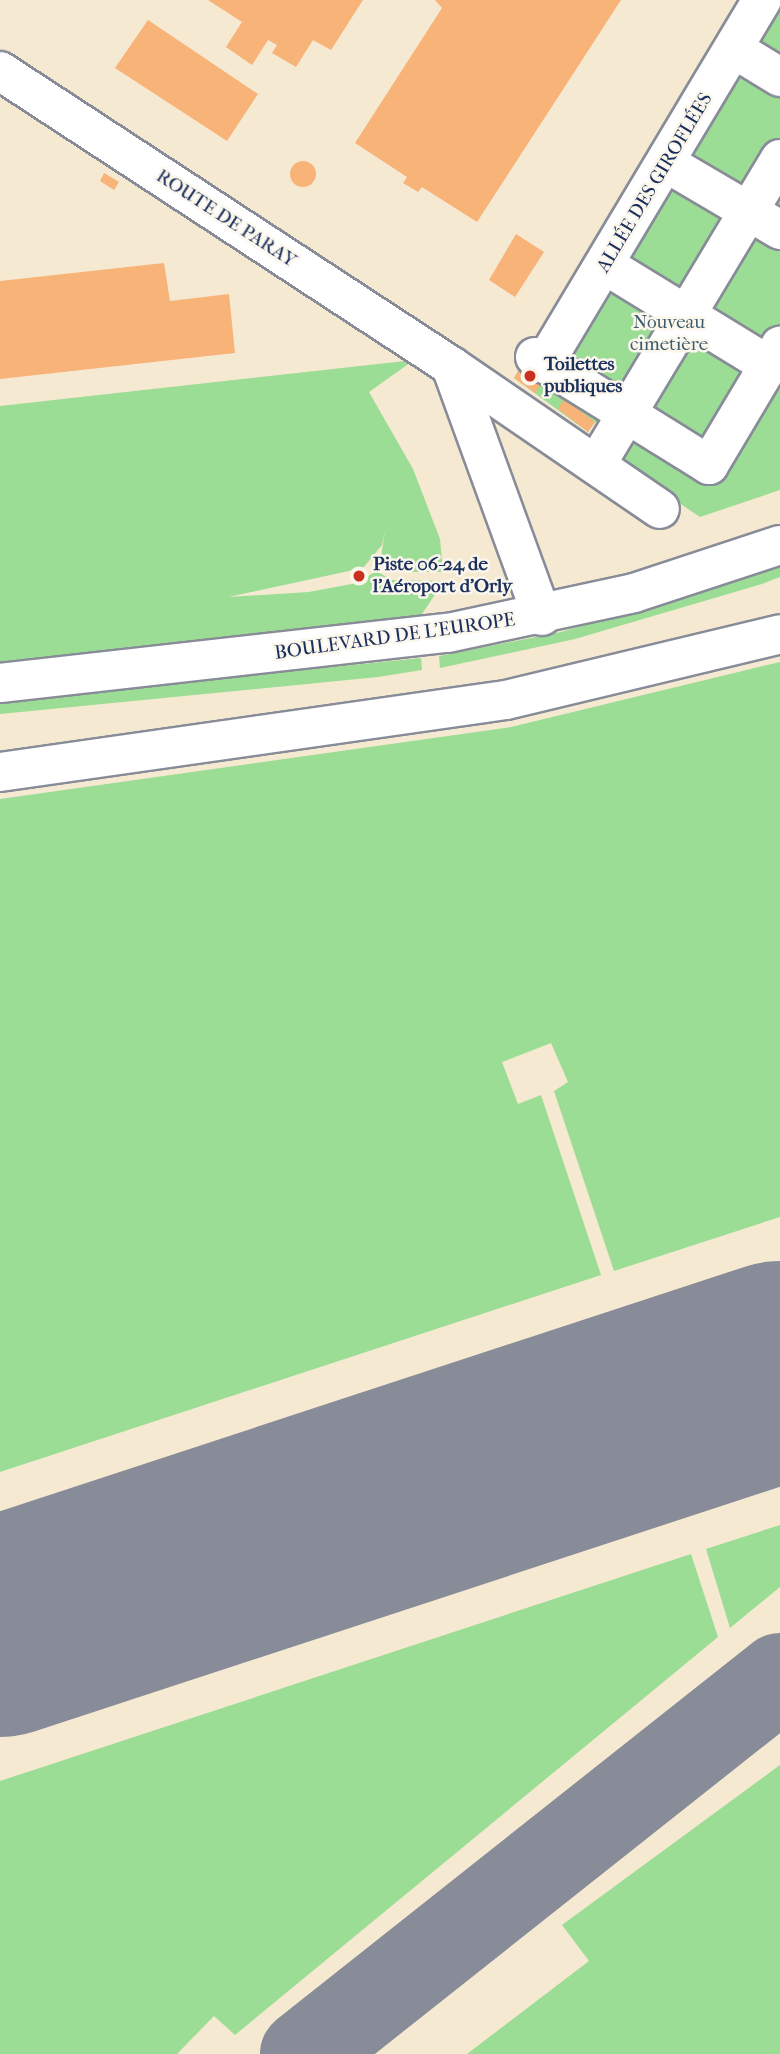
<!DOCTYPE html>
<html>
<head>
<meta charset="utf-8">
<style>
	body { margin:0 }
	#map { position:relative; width:780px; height:2054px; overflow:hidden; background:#f5e9d2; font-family:"IM FELL French Canon",serif }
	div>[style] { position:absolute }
	.green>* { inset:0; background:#9bdd94 }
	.taxiway>* { height:88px; margin:-44px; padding:0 44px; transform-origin:44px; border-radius:44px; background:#888c98 }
	.runway>* { height:220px; margin:-110px; padding:0 110px; transform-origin:110px; border-radius:110px; background:#888c98 }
	.building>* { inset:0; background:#f8b379 }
	.round { border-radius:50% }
	.roads { filter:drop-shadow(2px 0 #888c98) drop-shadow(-2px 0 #888c98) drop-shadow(0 2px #888c98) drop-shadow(0 -2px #888c98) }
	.minor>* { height:38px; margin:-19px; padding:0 19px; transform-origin:19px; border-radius:19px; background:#fff }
	.major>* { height:38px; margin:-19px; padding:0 19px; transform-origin:19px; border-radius:19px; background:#fff }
	.dots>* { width:19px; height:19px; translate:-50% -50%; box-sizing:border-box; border:4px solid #fbf7ec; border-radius:50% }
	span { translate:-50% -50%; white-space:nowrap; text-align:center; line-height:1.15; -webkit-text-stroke:5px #fbf7ec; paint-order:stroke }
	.street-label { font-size:19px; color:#1b2f5e }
	.park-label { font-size:19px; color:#3b5a6c }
	.poi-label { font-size:19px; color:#1b2f5e; font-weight:700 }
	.left { translate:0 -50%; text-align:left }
</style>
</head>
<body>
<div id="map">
	<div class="green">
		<div style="clip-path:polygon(738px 0,780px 0,780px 490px,700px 517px,621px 464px,628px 450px,622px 436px,595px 422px,588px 432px,514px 378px)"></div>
		<div style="clip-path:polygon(414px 360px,369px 392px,413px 469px,440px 539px,443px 572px,396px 572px,380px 563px,385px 531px,382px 545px,363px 568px,228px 597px,309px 592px,357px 583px,376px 571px,392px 580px,444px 581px,420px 617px,0 665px,0 406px)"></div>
		<div style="clip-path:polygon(780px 564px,780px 577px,762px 584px,575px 639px,440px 668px,439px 656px,561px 632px)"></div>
		<div style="clip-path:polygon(421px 658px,422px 670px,378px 677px,0 714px,0 701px)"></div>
		<div style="clip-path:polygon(780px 662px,780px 1217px,614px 1271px,554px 1091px,568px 1082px,551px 1043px,502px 1062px,518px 1104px,541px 1095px,601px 1275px,0 1472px,0 799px,511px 727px)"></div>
		<div style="clip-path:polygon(780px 1525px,780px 1587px,730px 1628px,706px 1549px)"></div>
		<div style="clip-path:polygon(691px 1554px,718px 1637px,235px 2035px,214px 2016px,177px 2054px,0 2054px,0 1781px)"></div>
		<div style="clip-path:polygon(780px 1765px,780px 2054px,467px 2054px,589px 1961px,562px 1925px)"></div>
	</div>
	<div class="taxiway">
		<div style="left:304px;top:2054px;width:607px;rotate:-38.38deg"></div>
	</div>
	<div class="runway">
		<div style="left:0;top:1627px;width:821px;rotate:-18.17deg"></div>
	</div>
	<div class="building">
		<div style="clip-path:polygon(208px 0,363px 0,331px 50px,313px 40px,296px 67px,272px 53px,277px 45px,268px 40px,252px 65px,226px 47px,242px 22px)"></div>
		<div style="clip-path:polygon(435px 0,621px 0,477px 222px,422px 187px,418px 192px,403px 183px,407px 177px,355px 143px,442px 8px)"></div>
		<div style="clip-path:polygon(148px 20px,258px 94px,227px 141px,115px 68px)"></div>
		<div class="round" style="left:290px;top:161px;width:26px;height:26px"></div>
		<div style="clip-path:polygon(104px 173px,119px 182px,114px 190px,100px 181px)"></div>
		<div style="clip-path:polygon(516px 234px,544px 252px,515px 297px,489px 280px)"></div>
		<div style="clip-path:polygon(164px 263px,170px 301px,229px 294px,235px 353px,0 379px,0 281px)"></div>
		<div style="clip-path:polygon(525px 360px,546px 375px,535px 393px,514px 378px)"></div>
		<div style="clip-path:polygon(564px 399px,595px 422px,588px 432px,558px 409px)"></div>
	</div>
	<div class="roads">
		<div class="minor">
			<div style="left:734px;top:49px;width:54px;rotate:31.3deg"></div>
			<div style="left:0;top:71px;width:539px;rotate:33.19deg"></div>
			<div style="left:451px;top:366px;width:266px;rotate:70deg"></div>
			<div style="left:668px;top:164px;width:130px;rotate:30.5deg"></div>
			<div style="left:605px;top:265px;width:191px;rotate:31.5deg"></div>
			<div style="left:535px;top:357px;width:205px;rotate:31.8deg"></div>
			<div style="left:709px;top:465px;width:139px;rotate:-59.2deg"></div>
			<div style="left:544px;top:364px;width:424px;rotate:-59.1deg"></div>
			<div style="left:451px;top:366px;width:253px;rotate:34.4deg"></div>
			<div style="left:596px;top:465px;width:357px;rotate:-59deg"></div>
			<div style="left:0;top:772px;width:511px;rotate:-8.1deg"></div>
			<div style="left:506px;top:700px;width:282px;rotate:-13.5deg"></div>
		</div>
		<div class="major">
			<div style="left:0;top:683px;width:451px;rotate:-6.4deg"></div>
			<div style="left:448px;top:633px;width:190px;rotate:-12.1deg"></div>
			<div style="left:634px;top:593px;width:154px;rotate:-18.2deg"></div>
		</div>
	</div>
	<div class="dots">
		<div style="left:530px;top:376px;background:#c8321e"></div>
		<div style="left:359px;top:576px;background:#c8321e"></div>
	</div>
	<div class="street-label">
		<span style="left:655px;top:183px;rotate:-59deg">ALLÉE DES GIROFLÉES</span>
		<span style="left:226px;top:219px;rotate:33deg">ROUTE DE PARAY</span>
		<span style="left:395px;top:637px;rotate:-8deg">BOULEVARD DE L'EUROPE</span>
	</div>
	<div class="park-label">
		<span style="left:669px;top:334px">Nouveau<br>cimetière</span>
	</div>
	<div class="poi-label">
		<span class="left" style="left:544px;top:376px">Toilettes<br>publiques</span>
		<span class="left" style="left:373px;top:576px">Piste 06-24 de<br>l'Aéroport d'Orly</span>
	</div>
</div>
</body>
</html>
